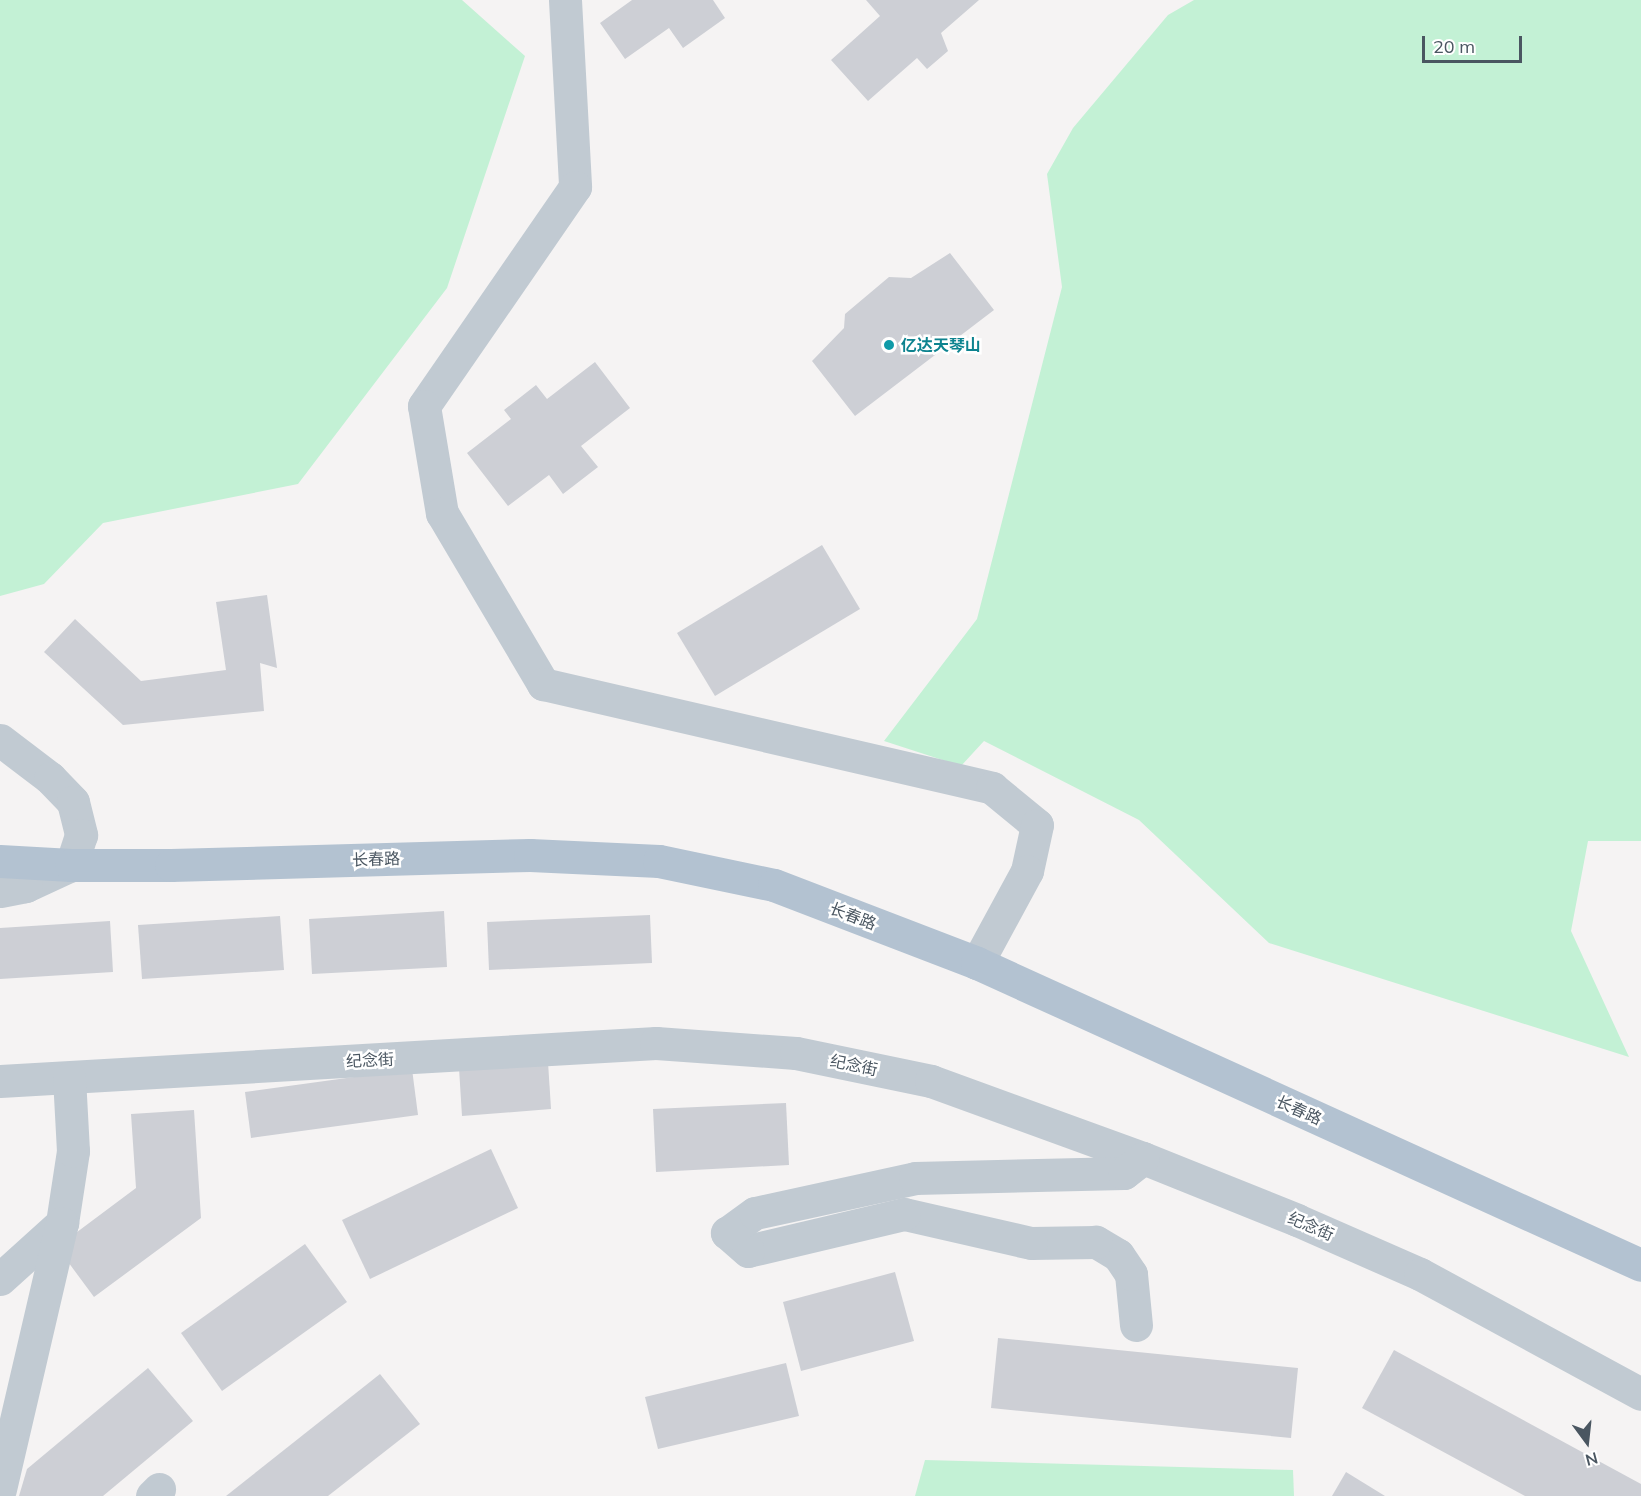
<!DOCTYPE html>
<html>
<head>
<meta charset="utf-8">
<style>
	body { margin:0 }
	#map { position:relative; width:1641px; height:1496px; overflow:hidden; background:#f5f3f3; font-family:Mulish,"Noto Sans SC",sans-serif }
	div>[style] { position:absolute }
	.green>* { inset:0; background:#c3f1d5 }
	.building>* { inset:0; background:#cdcfd5 }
	.minor>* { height:33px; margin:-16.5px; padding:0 16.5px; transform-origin:16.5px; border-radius:16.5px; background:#c1cad2 }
	.major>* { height:33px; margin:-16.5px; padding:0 16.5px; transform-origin:16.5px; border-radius:16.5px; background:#b3c2d1 }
	.dots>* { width:16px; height:16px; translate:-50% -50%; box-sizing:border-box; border:3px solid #fff; border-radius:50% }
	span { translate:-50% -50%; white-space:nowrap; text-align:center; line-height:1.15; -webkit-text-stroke:5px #fff; paint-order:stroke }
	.culture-label { font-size:16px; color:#0d838f; font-weight:700 }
	.left { translate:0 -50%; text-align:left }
	.street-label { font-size:16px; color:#4a5661 }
	.north { position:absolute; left:1557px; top:1412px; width:60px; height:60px; -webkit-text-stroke:4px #fff; paint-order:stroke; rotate:165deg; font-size:16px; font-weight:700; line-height:24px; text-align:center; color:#4a5661 }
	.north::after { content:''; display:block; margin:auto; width:21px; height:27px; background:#4a5661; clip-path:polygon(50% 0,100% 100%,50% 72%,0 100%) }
	.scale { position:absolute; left:1422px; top:36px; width:100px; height:27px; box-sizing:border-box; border:3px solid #4a5661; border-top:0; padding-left:8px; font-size:18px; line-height:21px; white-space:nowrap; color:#4a5661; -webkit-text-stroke:4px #fff; paint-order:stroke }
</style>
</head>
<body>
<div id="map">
	<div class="green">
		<div style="clip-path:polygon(0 0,462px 0,525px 56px,447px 288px,298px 484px,103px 523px,44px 584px,0 596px)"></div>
		<div style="clip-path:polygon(1194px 0,1641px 0,1641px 841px,1588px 841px,1571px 931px,1629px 1057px,1269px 943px,1139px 820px,984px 741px,961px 766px,884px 741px,977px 619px,1062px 287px,1047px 174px,1073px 128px,1168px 15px)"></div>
		<div style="clip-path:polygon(925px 1460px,1293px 1470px,1294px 1496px,915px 1496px)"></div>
	</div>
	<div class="building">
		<div style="clip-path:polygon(632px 0,713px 0,725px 18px,683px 48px,669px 28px,625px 59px,600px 23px)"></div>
		<div style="clip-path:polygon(866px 0,979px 0,941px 33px,948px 51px,927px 69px,917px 58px,868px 101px,831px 60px,880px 16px)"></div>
		<div style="clip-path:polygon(950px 253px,994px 310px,855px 416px,812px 361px,844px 328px,845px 314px,889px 277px,911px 278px)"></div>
		<div style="clip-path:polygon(595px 362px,630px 408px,581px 446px,598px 467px,563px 494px,549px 475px,508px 506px,467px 453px,511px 419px,504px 410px,536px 385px,547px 399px)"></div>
		<div style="clip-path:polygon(822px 545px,860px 609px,715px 696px,677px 633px)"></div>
		<div style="clip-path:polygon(267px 595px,277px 668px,260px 663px,264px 711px,123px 725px,44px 652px,75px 619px,141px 681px,226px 670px,216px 602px)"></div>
		<div style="clip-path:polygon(444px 911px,447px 967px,312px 974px,309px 919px)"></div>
		<div style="clip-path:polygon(650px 915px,652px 963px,489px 970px,487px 922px)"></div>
		<div style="clip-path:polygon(280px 916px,284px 970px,142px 979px,138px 925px)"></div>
		<div style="clip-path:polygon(110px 921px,113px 972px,0 979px,0 928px)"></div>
		<div style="clip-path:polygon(548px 1062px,551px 1109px,462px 1116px,459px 1068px)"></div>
		<div style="clip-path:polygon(412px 1069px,418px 1115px,251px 1138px,245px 1092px)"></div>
		<div style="clip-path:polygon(786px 1103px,789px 1165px,656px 1172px,653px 1109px)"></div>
		<div style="clip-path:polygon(194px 1110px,201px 1218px,94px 1297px,57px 1247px,136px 1188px,131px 1114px)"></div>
		<div style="clip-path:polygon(491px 1149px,518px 1208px,370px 1279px,342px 1220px)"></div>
		<div style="clip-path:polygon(305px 1244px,347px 1302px,222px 1391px,181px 1333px)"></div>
		<div style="clip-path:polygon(895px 1272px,914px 1341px,801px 1371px,783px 1302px)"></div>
		<div style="clip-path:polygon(998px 1338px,1298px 1368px,1291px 1438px,991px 1408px)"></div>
		<div style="clip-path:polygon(1394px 1350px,1641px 1484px,1641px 1496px,1525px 1496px,1362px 1408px)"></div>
		<div style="clip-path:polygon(786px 1363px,799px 1416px,658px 1449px,645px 1397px)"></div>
		<div style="clip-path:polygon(148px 1368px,193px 1421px,103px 1496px,19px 1496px,27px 1469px)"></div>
		<div style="clip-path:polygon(380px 1374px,420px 1424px,328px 1496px,226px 1496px)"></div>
		<div style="clip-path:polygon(1346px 1472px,1385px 1496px,1332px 1496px)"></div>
	</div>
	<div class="minor">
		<div style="left:565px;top:0;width:187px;rotate:86.9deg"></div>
		<div style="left:575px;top:187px;width:266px;rotate:124.6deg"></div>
		<div style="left:424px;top:406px;width:109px;rotate:80.5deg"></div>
		<div style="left:442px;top:513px;width:199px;rotate:59.4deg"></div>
		<div style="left:543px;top:684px;width:461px;rotate:13deg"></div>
		<div style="left:992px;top:788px;width:58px;rotate:39.4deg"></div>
		<div style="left:1037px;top:825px;width:47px;rotate:102.3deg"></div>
		<div style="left:1027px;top:871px;width:105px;rotate:118.5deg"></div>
		<div style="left:0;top:740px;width:63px;rotate:37.2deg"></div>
		<div style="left:50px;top:778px;width:33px;rotate:46deg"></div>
		<div style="left:73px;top:802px;width:34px;rotate:76deg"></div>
		<div style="left:81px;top:835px;width:32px;rotate:108deg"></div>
		<div style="left:71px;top:865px;width:50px;rotate:155deg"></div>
		<div style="left:26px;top:886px;width:26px;rotate:169deg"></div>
		<div style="left:0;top:1081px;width:657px;rotate:-3.32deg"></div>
		<div style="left:656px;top:1043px;width:140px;rotate:4.1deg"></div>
		<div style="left:796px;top:1053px;width:138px;rotate:11.7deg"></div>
		<div style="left:931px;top:1081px;width:226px;rotate:20deg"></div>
		<div style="left:1143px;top:1158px;width:166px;rotate:21.9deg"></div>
		<div style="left:1297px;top:1220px;width:134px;rotate:23.7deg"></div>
		<div style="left:1420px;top:1274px;width:251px;rotate:28.5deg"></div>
		<div style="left:0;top:1279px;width:84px;rotate:-42.1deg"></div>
		<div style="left:62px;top:1223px;width:73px;rotate:-81.3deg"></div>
		<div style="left:73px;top:1151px;width:73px;rotate:-93.1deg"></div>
		<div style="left:1136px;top:1325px;width:51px;rotate:-95.6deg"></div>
		<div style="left:1131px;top:1274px;width:23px;rotate:-124deg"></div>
		<div style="left:1118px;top:1255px;width:26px;rotate:-149deg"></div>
		<div style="left:1096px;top:1242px;width:65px;rotate:179.1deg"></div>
		<div style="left:1031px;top:1243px;width:130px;rotate:-167.1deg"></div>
		<div style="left:904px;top:1214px;width:160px;rotate:166.7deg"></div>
		<div style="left:748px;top:1251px;width:28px;rotate:-139deg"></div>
		<div style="left:727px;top:1233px;width:34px;rotate:-36deg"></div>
		<div style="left:755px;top:1213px;width:164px;rotate:-12.3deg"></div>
		<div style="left:915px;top:1178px;width:209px;rotate:-1.4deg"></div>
		<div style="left:1124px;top:1173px;width:24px;rotate:-38deg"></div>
		<div style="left:0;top:1489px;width:273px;rotate:-76.9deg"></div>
		<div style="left:152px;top:1496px;width:10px;rotate:-45deg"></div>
	</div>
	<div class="major">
		<div style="left:0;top:861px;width:71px;rotate:3.2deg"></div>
		<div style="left:71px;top:865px;width:100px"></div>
		<div style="left:171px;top:865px;width:359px;rotate:-1.6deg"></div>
		<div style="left:530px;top:855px;width:129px;rotate:2.7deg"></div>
		<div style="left:659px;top:861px;width:117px;rotate:11.8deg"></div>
		<div style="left:774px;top:885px;width:217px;rotate:21deg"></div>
		<div style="left:977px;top:963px;width:729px;rotate:24.46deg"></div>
	</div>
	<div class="dots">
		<div style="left:889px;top:345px;background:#0f9aa8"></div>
	</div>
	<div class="culture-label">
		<span class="left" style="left:901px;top:345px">亿达天琴山</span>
	</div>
	<div class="street-label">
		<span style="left:376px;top:859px;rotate:-2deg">长春路</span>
		<span style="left:853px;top:916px;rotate:21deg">长春路</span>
		<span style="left:370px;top:1060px;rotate:-3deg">纪念街</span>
		<span style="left:854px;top:1065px;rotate:12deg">纪念街</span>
		<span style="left:1299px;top:1110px;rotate:24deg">长春路</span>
		<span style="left:1311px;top:1226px;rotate:23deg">纪念街</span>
	</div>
	<div class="north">N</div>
	<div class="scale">20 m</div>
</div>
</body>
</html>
